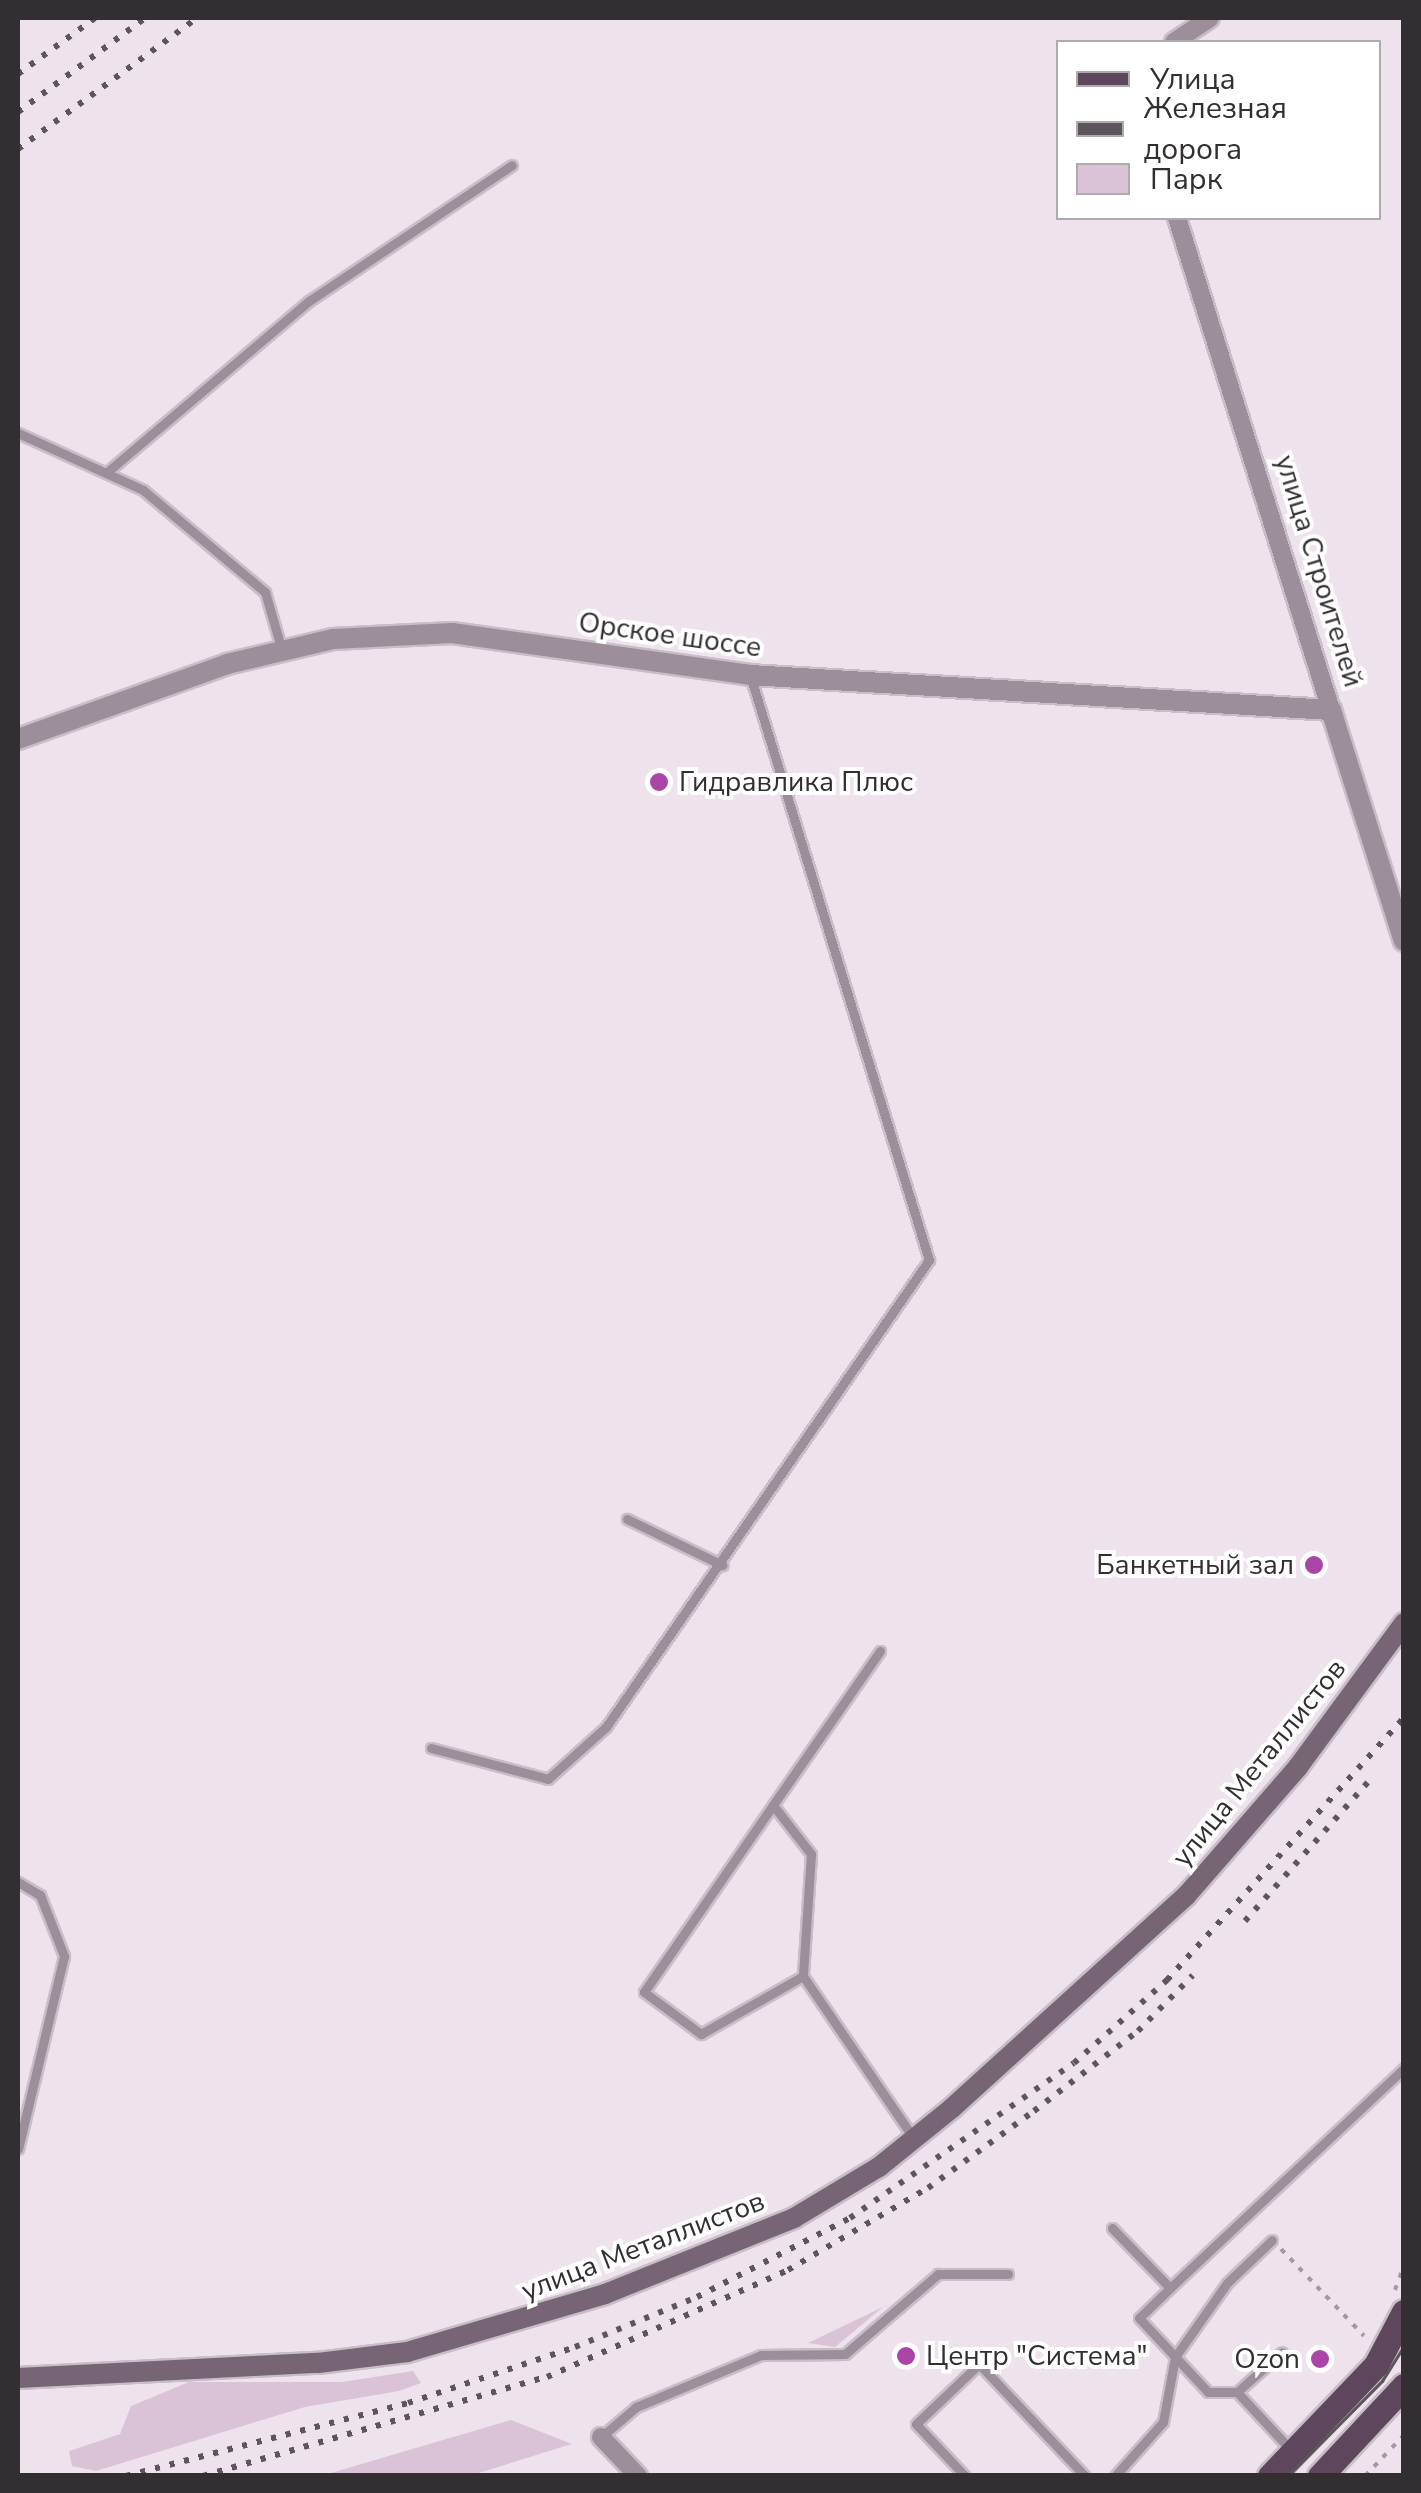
<!DOCTYPE html>
<html>
<head>
<meta charset="utf-8">
<style>
	body { margin:0 }
	#map { position:relative; width:1421px; height:2493px; overflow:hidden; background:#eee2ec; font-family:"Nunito Sans",sans-serif }
	div>[style] { position:absolute }
	.green>* { inset:0; background:#dac3d7 }
	.path>* { height:4px; margin-top:-2px; transform-origin:0; background:repeating-linear-gradient(90deg,#a29aa1 0 5px,transparent 0 13px) }
	.roads { filter:drop-shadow(2px 0 #c8bec7) drop-shadow(-2px 0 #c8bec7) drop-shadow(0 2px #c8bec7) drop-shadow(0 -2px #c8bec7) }
	.service>* { height:9px; margin:-4.5px; padding:0 4.5px; transform-origin:4.5px; border-radius:4.5px; background:#9c8e9a }
	.minor>* { height:18px; margin:-9px; padding:0 9px; transform-origin:9px; border-radius:9px; background:#9c8e9a }
	.tertiary>* { height:20px; margin:-10px; padding:0 10px; transform-origin:10px; border-radius:10px; background:#9c8e9a }
	.secondary>* { height:20px; margin:-10px; padding:0 10px; transform-origin:10px; border-radius:10px; background:#776475 }
	.primary>* { height:25px; margin:-12.5px; padding:0 12.5px; transform-origin:12.5px; border-radius:12.5px; background:#5e465c }
	.tram>* { height:2.5px; margin:-1.25px; padding:0 1.25px; transform-origin:1.25px; border-radius:1.25px; background:#5c565c }
	.rail>* { height:6px; margin-top:-3px; transform-origin:0; background:repeating-linear-gradient(90deg,#5c565c 0 5px,transparent 0 15px) }
	.dots>* { width:28px; height:28px; translate:-50% -50%; box-sizing:border-box; border:5px solid #fff; border-radius:50% }
	span { translate:-50% -50%; white-space:nowrap; text-align:center; line-height:1.15; -webkit-text-stroke:8px #fff; paint-order:stroke }
	.street-label { font-size:28px; color:#322e32 }
	.poi-label { font-size:28px; color:#322e32 }
	.left { translate:0 -50%; text-align:left }
	.right { translate:-100% -50%; text-align:right }
	.frame { position:absolute; inset:0; border:20px solid #322e32; pointer-events:none }
	.legend { position:absolute; left:1056px; top:40px; width:325px; height:180px; box-sizing:border-box; background:#fff; border:2px solid #adabad; margin:0; padding:12px 18px; list-style:none; font-size:30px; color:#322e32 }
	.legend li { display:flex; align-items:center; gap:20px; height:50px }
	.legend b { width:50px; border:2px solid #adabad }
</style>
</head>
<body>
<div id="map">
	<div class="green">
		<div style="clip-path:polygon(883px 2307px,835px 2347px,808px 2343px)"></div>
		<div style="clip-path:polygon(413px 2371px,421px 2383px,399px 2391px,305px 2407px,96px 2471px,72px 2466px,69px 2451px,120px 2434px,131px 2406px,189px 2382px,342px 2382px)"></div>
		<div style="clip-path:polygon(511px 2420px,572px 2444px,472px 2475px,324px 2475px)"></div>
	</div>
	<div class="path">
		<div style="left:1404px;top:1817px;width:9px;rotate:90deg"></div>
		<div style="left:1281px;top:2249px;width:120px;rotate:46.3deg"></div>
		<div style="left:1395px;top:2290px;width:27px;rotate:-70deg"></div>
		<div style="left:1365px;top:2476px;width:57px;rotate:-46.4deg"></div>
	</div>
	<div class="roads">
		<div class="service">
			<div style="left:18px;top:433px;width:137px;rotate:24.5deg"></div>
			<div style="left:143px;top:490px;width:159px;rotate:39.9deg"></div>
			<div style="left:265px;top:592px;width:61px;rotate:73.9deg"></div>
			<div style="left:106px;top:473px;width:266px;rotate:-40.3deg"></div>
			<div style="left:309px;top:301px;width:244px;rotate:-33.8deg"></div>
			<div style="left:627px;top:1519px;width:106px;rotate:25.8deg"></div>
			<div style="left:880px;top:1651px;width:188px;rotate:124.8deg"></div>
			<div style="left:773px;top:1805px;width:62px;rotate:52.2deg"></div>
			<div style="left:811px;top:1854px;width:122px;rotate:93.8deg"></div>
			<div style="left:803px;top:1976px;width:195px;rotate:55.7deg"></div>
			<div style="left:431px;top:1748px;width:121px;rotate:14.8deg"></div>
			<div style="left:548px;top:1779px;width:78px;rotate:-41.9deg"></div>
			<div style="left:606px;top:1727px;width:568px;rotate:-55.33deg"></div>
			<div style="left:929px;top:1260px;width:609px;rotate:-107.01deg"></div>
			<div style="left:773px;top:1805px;width:227px;rotate:124.6deg"></div>
			<div style="left:644px;top:1992px;width:71px;rotate:36.4deg"></div>
			<div style="left:701px;top:2034px;width:117px;rotate:-29.6deg"></div>
			<div style="left:18px;top:1882px;width:26px;rotate:31deg"></div>
			<div style="left:40px;top:1895px;width:66px;rotate:68.5deg"></div>
			<div style="left:64px;top:1956px;width:198px;rotate:103.4deg"></div>
			<div style="left:1112px;top:2228px;width:83px;rotate:46deg"></div>
			<div style="left:1170px;top:2288px;width:321px;rotate:-43.2deg"></div>
			<div style="left:1170px;top:2288px;width:43px;rotate:135.9deg"></div>
			<div style="left:1139px;top:2318px;width:101px;rotate:47deg"></div>
			<div style="left:1208px;top:2392px;width:29px"></div>
			<div style="left:1237px;top:2392px;width:60px;rotate:-41.6deg"></div>
			<div style="left:1237px;top:2392px;width:78px;rotate:47.1deg"></div>
			<div style="left:601px;top:2437px;width:46px;rotate:-40.6deg"></div>
			<div style="left:636px;top:2407px;width:135px;rotate:-22.6deg"></div>
			<div style="left:761px;top:2355px;width:84px;rotate:-0.7deg"></div>
			<div style="left:845px;top:2354px;width:123px;rotate:-40.7deg"></div>
			<div style="left:938px;top:2274px;width:70px"></div>
			<div style="left:965px;top:2476px;width:71px;rotate:-133.3deg"></div>
			<div style="left:916px;top:2424px;width:87px;rotate:-43.6deg"></div>
			<div style="left:979px;top:2364px;width:154px;rotate:46.6deg"></div>
			<div style="left:1115px;top:2476px;width:72px;rotate:-48.4deg"></div>
			<div style="left:1163px;top:2422px;width:66px;rotate:-79.5deg"></div>
			<div style="left:1175px;top:2357px;width:90px;rotate:-54.9deg"></div>
			<div style="left:1227px;top:2283px;width:62px;rotate:-43.7deg"></div>
		</div>
		<div class="minor">
			<div style="left:1174px;top:42px;width:43px;rotate:-33.7deg"></div>
			<div style="left:1177px;top:218px;width:516px;rotate:72.62deg"></div>
			<div style="left:601px;top:2437px;width:54px;rotate:46.5deg"></div>
		</div>
		<div class="tertiary">
			<div style="left:18px;top:739px;width:222px;rotate:-19.7deg"></div>
			<div style="left:227px;top:664px;width:109px;rotate:-13.3deg"></div>
			<div style="left:333px;top:639px;width:119px;rotate:-2.9deg"></div>
			<div style="left:452px;top:633px;width:301px;rotate:8deg"></div>
			<div style="left:750px;top:675px;width:582px;rotate:3.45deg"></div>
			<div style="left:1331px;top:710px;width:242px;rotate:72.5deg"></div>
		</div>
		<div class="secondary">
			<div style="left:18px;top:2378px;width:300px;rotate:-2.9deg"></div>
			<div style="left:318px;top:2363px;width:90px;rotate:-7deg"></div>
			<div style="left:407px;top:2352px;width:206px;rotate:-16.3deg"></div>
			<div style="left:605px;top:2294px;width:204px;rotate:-21.9deg"></div>
			<div style="left:794px;top:2218px;width:99px;rotate:-31deg"></div>
			<div style="left:879px;top:2167px;width:94px;rotate:-38.9deg"></div>
			<div style="left:952px;top:2108px;width:316px;rotate:-42.2deg"></div>
			<div style="left:1186px;top:1896px;width:171px;rotate:-49deg"></div>
			<div style="left:1298px;top:1767px;width:179px;rotate:-53.6deg"></div>
		</div>
		<div class="primary">
			<div style="left:1270px;top:2476px;width:153px;rotate:-46.3deg"></div>
			<div style="left:1376px;top:2365px;width:60px;rotate:-62.2deg"></div>
			<div style="left:1320px;top:2476px;width:123px;rotate:-47deg"></div>
		</div>
	</div>
	<div class="tram">
		<div style="left:1288px;top:2476px;width:134px;rotate:-45.3deg"></div>
		<div style="left:1382px;top:2381px;width:41px;rotate:-57.8deg"></div>
	</div>
	<div class="rail">
		<div style="left:18px;top:74px;width:95px;rotate:-36deg"></div>
		<div style="left:18px;top:112px;width:158px;rotate:-36.5deg"></div>
		<div style="left:18px;top:149px;width:222px;rotate:-36.2deg"></div>
		<div style="left:1245px;top:1921px;width:195px;rotate:-48.5deg"></div>
		<div style="left:126px;top:2476px;width:291px;rotate:-14.5deg"></div>
		<div style="left:408px;top:2403px;width:176px;rotate:-18.5deg"></div>
		<div style="left:575px;top:2347px;width:132px;rotate:-22.3deg"></div>
		<div style="left:697px;top:2297px;width:172px;rotate:-27.3deg"></div>
		<div style="left:850px;top:2218px;width:272px;rotate:-34.7deg"></div>
		<div style="left:1074px;top:2063px;width:125px;rotate:-41.7deg"></div>
		<div style="left:1167px;top:1980px;width:353px;rotate:-47.9deg"></div>
		<div style="left:203px;top:2476px;width:358px;rotate:-16.1deg"></div>
		<div style="left:547px;top:2377px;width:264px;rotate:-23.9deg"></div>
		<div style="left:788px;top:2270px;width:162px;rotate:-30.4deg"></div>
		<div style="left:928px;top:2188px;width:131px;rotate:-36deg"></div>
		<div style="left:1034px;top:2111px;width:131px;rotate:-37.6deg"></div>
		<div style="left:1138px;top:2031px;width:78px;rotate:-45.5deg"></div>
	</div>
	<div class="dots">
		<div style="left:659px;top:782px;background:#ab44a7"></div>
		<div style="left:1314px;top:1565px;background:#ab44a7"></div>
		<div style="left:906px;top:2356px;background:#ab44a7"></div>
		<div style="left:1320px;top:2359px;background:#ab44a7"></div>
	</div>
	<div class="street-label">
		<span style="left:1319px;top:571px;rotate:73deg">улица Строителей</span>
		<span style="left:670px;top:635px;rotate:8deg">Орское шоссе</span>
		<span style="left:1259px;top:1763px;rotate:-51deg">улица Металлистов</span>
		<span style="left:643px;top:2246px;rotate:-21deg">улица Металлистов</span>
	</div>
	<div class="poi-label">
		<span class="left" style="left:679px;top:782px">Гидравлика Плюс</span>
		<span class="right" style="left:1294px;top:1565px">Банкетный зал</span>
		<span class="left" style="left:926px;top:2356px">Центр "Система"</span>
		<span class="right" style="left:1300px;top:2359px">Ozon</span>
	</div>
	<div class="frame"></div>
	<ul class="legend">
	<li><b style="height:12px;background:#5e465c"></b>Улица</li>
	<li><b style="height:12px;background:#5c565c"></b>Железная дорога</li>
	<li><b style="height:28px;background:#dac3d7"></b>Парк</li>
	</ul>
</div>
</body>
</html>
